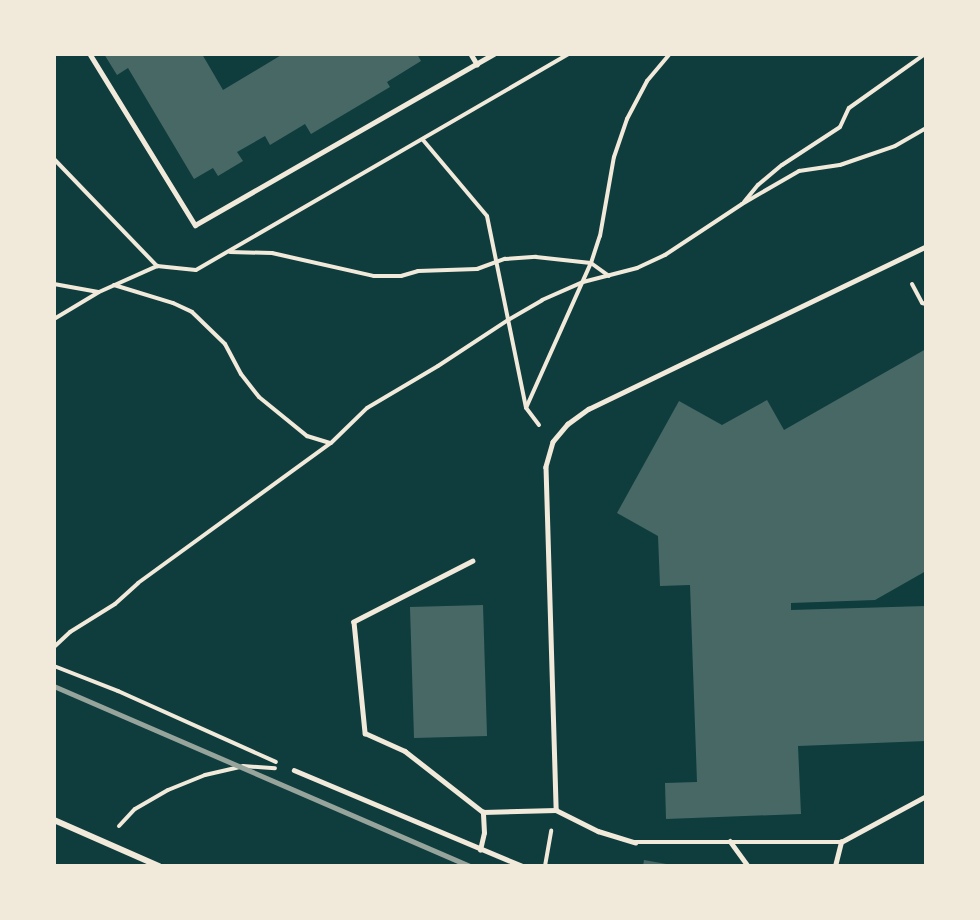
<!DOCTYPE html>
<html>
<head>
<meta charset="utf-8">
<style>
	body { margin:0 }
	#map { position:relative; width:980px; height:920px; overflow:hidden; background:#0f3d3e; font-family:Barlow,sans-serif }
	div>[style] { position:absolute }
	.building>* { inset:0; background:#486865 }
	.path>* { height:4px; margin:-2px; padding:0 2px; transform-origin:2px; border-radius:2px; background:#f1e9da }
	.service>* { height:4.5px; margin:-2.25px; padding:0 2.25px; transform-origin:2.25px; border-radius:2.25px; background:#f1e9da }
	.minor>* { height:6px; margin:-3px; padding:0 3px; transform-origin:3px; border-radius:3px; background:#f1e9da }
	.rail>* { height:4.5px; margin:-2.25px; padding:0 2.25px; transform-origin:2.25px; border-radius:2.25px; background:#97a49c }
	span { translate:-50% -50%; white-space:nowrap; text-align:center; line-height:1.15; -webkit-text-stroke:4.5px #f1e9da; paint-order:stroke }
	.frame { position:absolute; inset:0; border:56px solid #f1e9da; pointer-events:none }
</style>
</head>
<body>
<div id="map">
	<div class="building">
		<div style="clip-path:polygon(104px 54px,202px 54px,223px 90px,283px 54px,417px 54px,421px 61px,387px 82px,390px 87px,311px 134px,305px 124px,270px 145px,265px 136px,237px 152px,243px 161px,218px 176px,213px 168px,194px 179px,128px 68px,117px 75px)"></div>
		<div style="clip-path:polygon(926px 349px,926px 571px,875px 600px,791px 603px,791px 610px,926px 606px,926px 741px,798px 746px,801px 814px,666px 819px,665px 783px,697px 782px,690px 585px,660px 586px,658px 536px,617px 513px,679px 401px,722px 425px,767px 400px,784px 430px)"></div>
		<div style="clip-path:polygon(483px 605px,487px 736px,414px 738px,410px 607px)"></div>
		<div style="clip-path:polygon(644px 860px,672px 865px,672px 866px,643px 866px)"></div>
	</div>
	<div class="path">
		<div style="left:423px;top:140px;width:99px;rotate:49.9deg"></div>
		<div style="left:487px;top:216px;width:195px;rotate:78.5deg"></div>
		<div style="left:54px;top:159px;width:149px;rotate:46.1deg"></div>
		<div style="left:744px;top:202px;width:22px;rotate:-51deg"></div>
		<div style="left:758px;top:185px;width:31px;rotate:-40deg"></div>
		<div style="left:782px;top:165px;width:69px;rotate:-33.2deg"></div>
		<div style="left:840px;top:127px;width:21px;rotate:-65deg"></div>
		<div style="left:849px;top:108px;width:93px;rotate:-35.4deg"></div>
		<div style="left:230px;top:252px;width:42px;rotate:1.4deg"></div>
		<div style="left:272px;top:253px;width:105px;rotate:12.7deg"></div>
		<div style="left:374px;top:276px;width:27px"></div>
		<div style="left:401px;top:276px;width:18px;rotate:-16deg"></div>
		<div style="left:418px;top:271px;width:59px;rotate:-1.9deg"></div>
		<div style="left:477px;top:269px;width:30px;rotate:-20deg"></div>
		<div style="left:505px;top:259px;width:31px;rotate:-4deg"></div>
		<div style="left:536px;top:257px;width:55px;rotate:6.2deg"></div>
		<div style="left:591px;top:263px;width:22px;rotate:36deg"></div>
		<div style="left:54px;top:284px;width:45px;rotate:10.3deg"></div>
		<div style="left:912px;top:284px;width:21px;rotate:62deg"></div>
		<div style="left:922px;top:303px;width:4px;rotate:14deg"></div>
		<div style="left:114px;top:285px;width:62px;rotate:17deg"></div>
		<div style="left:173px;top:303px;width:21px;rotate:25deg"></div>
		<div style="left:192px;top:312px;width:46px;rotate:44.1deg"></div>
		<div style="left:225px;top:344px;width:34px;rotate:62deg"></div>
		<div style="left:241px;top:374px;width:29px;rotate:52deg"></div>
		<div style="left:259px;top:397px;width:62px;rotate:39.1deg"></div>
		<div style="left:307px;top:436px;width:24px;rotate:17deg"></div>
		<div style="left:54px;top:319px;width:52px;rotate:-31deg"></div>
		<div style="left:99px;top:292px;width:64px;rotate:-24.1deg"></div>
		<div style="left:157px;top:266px;width:39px;rotate:6deg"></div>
		<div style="left:196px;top:270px;width:430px;rotate:-30.1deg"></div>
		<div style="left:539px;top:425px;width:21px;rotate:-127deg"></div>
		<div style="left:526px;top:408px;width:159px;rotate:-65.9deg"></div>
		<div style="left:591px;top:263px;width:28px;rotate:-72deg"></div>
		<div style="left:600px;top:236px;width:80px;rotate:-80deg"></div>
		<div style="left:614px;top:157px;width:40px;rotate:-71.1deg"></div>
		<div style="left:627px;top:119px;width:43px;rotate:-62.2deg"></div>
		<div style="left:647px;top:81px;width:35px;rotate:-50deg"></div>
		<div style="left:54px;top:647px;width:22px;rotate:-43deg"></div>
		<div style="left:70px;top:632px;width:53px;rotate:-31.9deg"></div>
		<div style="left:115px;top:604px;width:31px;rotate:-42deg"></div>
		<div style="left:138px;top:583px;width:238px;rotate:-36deg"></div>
		<div style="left:331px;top:443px;width:50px;rotate:-44.2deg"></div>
		<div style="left:367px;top:408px;width:82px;rotate:-30.6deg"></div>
		<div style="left:438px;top:366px;width:84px;rotate:-33.3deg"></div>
		<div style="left:508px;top:320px;width:39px;rotate:-30deg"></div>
		<div style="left:542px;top:300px;width:45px;rotate:-23.7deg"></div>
		<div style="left:583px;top:282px;width:56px;rotate:-14.5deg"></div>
		<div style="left:637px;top:268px;width:31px;rotate:-25deg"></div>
		<div style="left:665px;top:255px;width:92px;rotate:-33.5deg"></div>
		<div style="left:742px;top:204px;width:66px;rotate:-30.1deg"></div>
		<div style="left:799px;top:171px;width:41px;rotate:-8.3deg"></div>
		<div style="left:840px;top:165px;width:58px;rotate:-19.1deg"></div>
		<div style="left:895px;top:146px;width:36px;rotate:-30deg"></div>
		<div style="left:54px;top:666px;width:69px;rotate:21.3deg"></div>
		<div style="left:118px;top:691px;width:173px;rotate:24.2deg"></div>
		<div style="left:119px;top:826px;width:23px;rotate:-47deg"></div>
		<div style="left:135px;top:809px;width:38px;rotate:-30deg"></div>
		<div style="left:168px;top:790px;width:40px;rotate:-22deg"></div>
		<div style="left:205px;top:775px;width:39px;rotate:-13deg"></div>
		<div style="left:243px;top:766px;width:32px;rotate:4deg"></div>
		<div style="left:545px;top:866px;width:36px;rotate:-80deg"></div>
	</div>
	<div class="service">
		<div style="left:90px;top:54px;width:201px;rotate:58.4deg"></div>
		<div style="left:195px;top:225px;width:344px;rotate:-29.8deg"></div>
		<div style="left:471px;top:54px;width:12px;rotate:59deg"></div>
		<div style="left:926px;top:247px;width:374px;rotate:154.3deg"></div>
		<div style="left:589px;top:409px;width:26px;rotate:144deg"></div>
		<div style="left:568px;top:424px;width:23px;rotate:130deg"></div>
		<div style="left:553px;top:442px;width:26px;rotate:106deg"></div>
		<div style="left:546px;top:467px;width:343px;rotate:88.3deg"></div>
		<div style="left:556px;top:810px;width:47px;rotate:26.6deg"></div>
		<div style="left:598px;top:831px;width:39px;rotate:17deg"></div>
		<div style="left:635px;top:842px;width:206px"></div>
		<div style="left:841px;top:842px;width:97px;rotate:-28.4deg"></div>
		<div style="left:473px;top:561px;width:134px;rotate:152.9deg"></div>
		<div style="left:354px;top:622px;width:112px;rotate:84.3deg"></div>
		<div style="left:365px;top:733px;width:44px;rotate:24.2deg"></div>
		<div style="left:405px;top:751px;width:99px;rotate:38deg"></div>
		<div style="left:483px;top:812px;width:73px;rotate:-1.6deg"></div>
		<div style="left:294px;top:770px;width:247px;rotate:22.8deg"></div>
		<div style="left:730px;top:841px;width:31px;rotate:54deg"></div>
		<div style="left:480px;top:850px;width:17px;rotate:-77deg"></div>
		<div style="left:484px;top:833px;width:21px;rotate:-93deg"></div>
		<div style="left:835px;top:866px;width:25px;rotate:-76deg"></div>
	</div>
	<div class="minor">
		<div style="left:54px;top:820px;width:115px;rotate:23.7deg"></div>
	</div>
	<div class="rail">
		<div style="left:54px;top:686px;width:453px;rotate:23.4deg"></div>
	</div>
	<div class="frame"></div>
</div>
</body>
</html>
